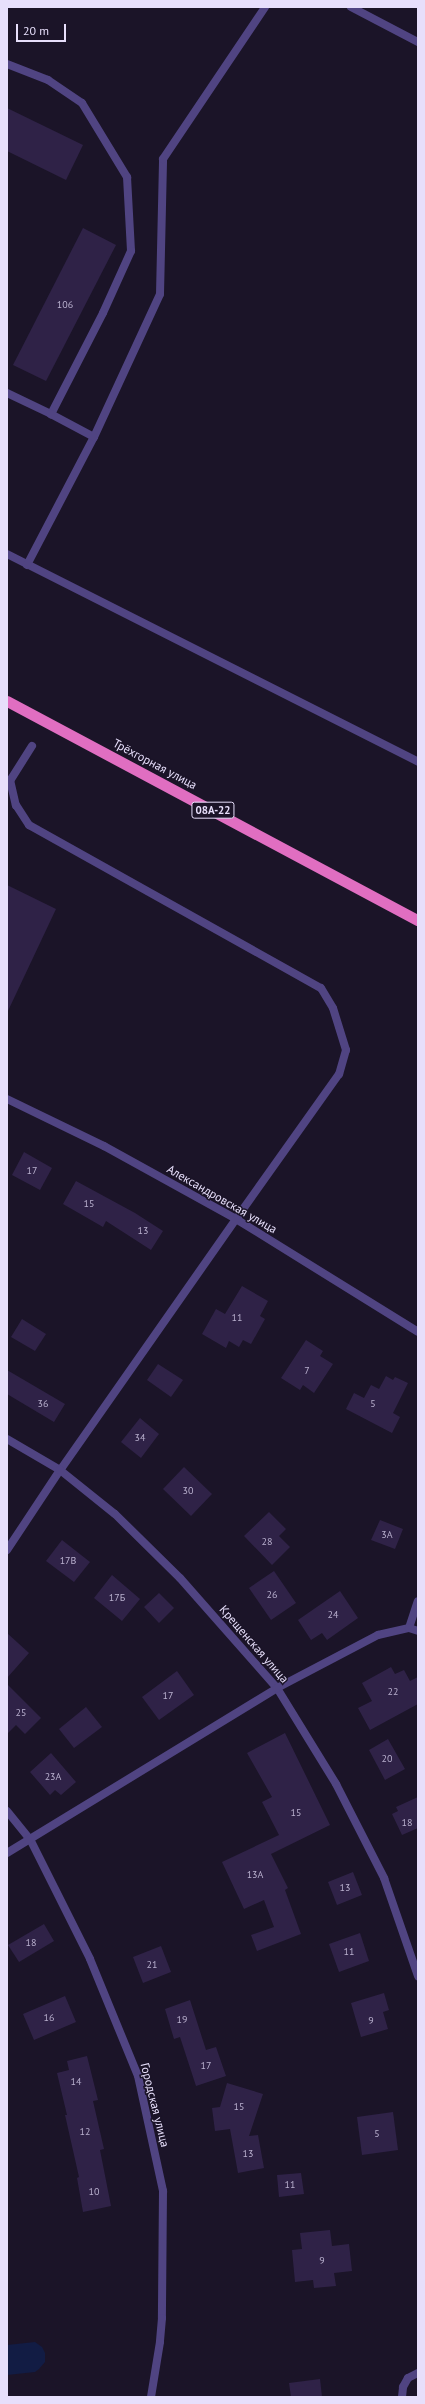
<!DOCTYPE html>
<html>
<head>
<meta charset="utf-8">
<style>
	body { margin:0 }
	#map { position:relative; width:425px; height:2404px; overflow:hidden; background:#1b1428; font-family:"PT Sans",sans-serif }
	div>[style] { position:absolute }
	.water>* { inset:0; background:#121c44 }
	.building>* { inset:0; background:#2f2247 }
	.service>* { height:8px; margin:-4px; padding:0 4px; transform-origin:4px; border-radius:4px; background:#504482 }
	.minor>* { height:8px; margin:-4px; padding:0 4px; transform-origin:4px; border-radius:4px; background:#504482 }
	.trunk>* { height:11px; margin:-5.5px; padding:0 5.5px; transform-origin:5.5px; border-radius:5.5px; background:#e06ec1 }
	span { translate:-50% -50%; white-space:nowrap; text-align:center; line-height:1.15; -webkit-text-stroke:3px #1b1428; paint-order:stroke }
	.number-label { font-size:10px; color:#b9b0ce }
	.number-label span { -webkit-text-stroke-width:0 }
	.shield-label span { padding:1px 3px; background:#1b1428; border:1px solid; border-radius:3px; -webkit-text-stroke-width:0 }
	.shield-label { font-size:11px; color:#e7dffb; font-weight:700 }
	.street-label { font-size:12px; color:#e7dffb }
	.frame { position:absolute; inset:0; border:8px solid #e7dffb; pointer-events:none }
	.scale { position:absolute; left:16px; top:24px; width:50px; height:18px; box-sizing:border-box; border:2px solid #e7dffb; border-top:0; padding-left:5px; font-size:12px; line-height:14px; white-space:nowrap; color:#e7dffb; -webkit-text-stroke:3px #1b1428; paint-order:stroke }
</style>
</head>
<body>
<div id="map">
	<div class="water">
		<div style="clip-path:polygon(35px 2342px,42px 2347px,45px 2353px,45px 2362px,39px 2369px,35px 2372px,7px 2375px,7px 2345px)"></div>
	</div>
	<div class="building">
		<div style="clip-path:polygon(7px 108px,83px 145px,66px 180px,7px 151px)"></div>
		<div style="clip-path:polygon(83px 228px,116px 245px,46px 381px,13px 365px)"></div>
		<div style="clip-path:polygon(7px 885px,56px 909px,7px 1013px)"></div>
		<div style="clip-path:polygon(24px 1152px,52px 1168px,40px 1190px,12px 1175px)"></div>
		<div style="clip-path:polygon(76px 1181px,135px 1213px,163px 1231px,151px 1250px,106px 1221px,103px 1227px,63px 1204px)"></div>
		<div style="clip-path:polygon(242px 1286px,268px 1301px,260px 1316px,265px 1319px,251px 1344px,243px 1340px,239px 1347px,229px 1341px,226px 1348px,202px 1334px,216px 1309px,225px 1314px)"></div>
		<div style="clip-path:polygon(22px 1319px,46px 1334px,35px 1351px,11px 1337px)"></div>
		<div style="clip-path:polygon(306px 1340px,323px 1351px,320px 1356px,333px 1364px,314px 1393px,303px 1385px,300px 1390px,281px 1378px)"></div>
		<div style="clip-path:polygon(158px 1364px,183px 1380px,171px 1397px,147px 1380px)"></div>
		<div style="clip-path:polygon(7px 1370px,65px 1404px,54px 1422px,7px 1394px)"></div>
		<div style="clip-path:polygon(386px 1376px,393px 1380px,395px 1377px,408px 1383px,393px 1413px,400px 1417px,392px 1433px,346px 1409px,354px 1393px,364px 1398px,371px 1385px,379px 1389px)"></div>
		<div style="clip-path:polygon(140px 1418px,159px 1434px,141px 1458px,121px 1442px)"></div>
		<div style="clip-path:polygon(184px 1467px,212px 1494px,191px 1516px,163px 1489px)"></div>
		<div style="clip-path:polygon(269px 1512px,286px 1529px,279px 1536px,290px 1547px,272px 1565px,244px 1536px)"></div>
		<div style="clip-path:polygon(380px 1520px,403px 1529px,395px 1549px,371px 1540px)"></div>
		<div style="clip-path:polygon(62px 1540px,90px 1562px,74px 1582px,46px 1561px)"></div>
		<div style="clip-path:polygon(274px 1571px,296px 1603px,271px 1620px,249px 1588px)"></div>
		<div style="clip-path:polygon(112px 1575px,140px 1599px,122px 1621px,94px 1598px)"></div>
		<div style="clip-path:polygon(340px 1591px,358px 1618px,327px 1640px,322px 1633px,311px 1640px,298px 1620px)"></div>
		<div style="clip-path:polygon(159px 1593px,174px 1608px,159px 1623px,144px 1607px)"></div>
		<div style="clip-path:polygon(7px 1633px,29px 1653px,7px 1678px)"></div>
		<div style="clip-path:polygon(391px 1667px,395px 1674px,404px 1670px,410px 1681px,418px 1677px,418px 1704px,370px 1730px,358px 1708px,372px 1701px,362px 1683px)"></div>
		<div style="clip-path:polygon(177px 1671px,194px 1695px,159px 1720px,142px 1697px)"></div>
		<div style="clip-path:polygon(7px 1684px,41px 1718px,25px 1734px,16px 1725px,7px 1734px)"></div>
		<div style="clip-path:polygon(86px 1707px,102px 1727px,74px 1748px,59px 1729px)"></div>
		<div style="clip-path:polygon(285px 1733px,330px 1825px,271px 1854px,288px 1888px,285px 1890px,301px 1934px,257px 1951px,251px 1935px,274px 1927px,264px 1900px,244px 1909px,222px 1862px,279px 1835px,262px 1802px,272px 1797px,247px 1753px)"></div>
		<div style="clip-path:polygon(388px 1739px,405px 1769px,385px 1780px,369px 1750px)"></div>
		<div style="clip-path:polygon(51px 1753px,76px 1782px,61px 1795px,55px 1790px,50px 1795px,30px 1772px)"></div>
		<div style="clip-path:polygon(418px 1797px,418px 1828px,402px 1835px,392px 1814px,398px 1811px,396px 1807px)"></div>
		<div style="clip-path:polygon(353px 1872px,362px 1895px,337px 1905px,328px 1882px)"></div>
		<div style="clip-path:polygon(44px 1924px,54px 1941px,19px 1962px,8px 1945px)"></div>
		<div style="clip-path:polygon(360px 1933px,369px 1961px,339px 1972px,329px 1944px)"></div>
		<div style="clip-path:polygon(161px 1946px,171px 1972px,143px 1983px,133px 1957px)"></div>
		<div style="clip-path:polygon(384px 1993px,389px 2010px,383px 2012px,388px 2029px,361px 2037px,351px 2003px)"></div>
		<div style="clip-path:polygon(65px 1996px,76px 2022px,34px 2040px,23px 2014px)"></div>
		<div style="clip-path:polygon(190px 2000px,206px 2050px,216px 2047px,226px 2076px,196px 2086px,180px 2037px,174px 2039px,165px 2009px)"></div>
		<div style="clip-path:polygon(87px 2056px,98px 2100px,93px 2101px,104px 2149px,100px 2150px,111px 2206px,83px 2212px,77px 2178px,79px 2177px,65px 2115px,67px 2115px,57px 2073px,69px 2070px,67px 2061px)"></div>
		<div style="clip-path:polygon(227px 2083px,263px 2094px,249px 2136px,258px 2135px,264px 2168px,238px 2173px,230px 2129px,215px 2131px,212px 2108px,220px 2107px)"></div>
		<div style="clip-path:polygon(393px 2112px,398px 2150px,362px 2155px,357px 2117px)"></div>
		<div style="clip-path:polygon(301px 2173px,304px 2194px,279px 2197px,277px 2175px)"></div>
		<div style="clip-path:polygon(330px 2230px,332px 2246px,349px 2244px,352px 2271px,334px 2273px,336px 2286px,314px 2288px,313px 2280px,295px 2282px,292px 2250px,302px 2249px,300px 2233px)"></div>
		<div style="clip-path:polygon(320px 2379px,322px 2397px,291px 2397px,289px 2383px)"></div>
	</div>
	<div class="service">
		<div style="left:351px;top:7px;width:76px;rotate:27.6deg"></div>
		<div style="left:7px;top:64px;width:44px;rotate:21.3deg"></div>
		<div style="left:48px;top:80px;width:41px;rotate:34.1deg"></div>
		<div style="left:82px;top:103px;width:87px;rotate:58.7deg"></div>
		<div style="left:127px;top:177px;width:74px;rotate:86.9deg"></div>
		<div style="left:131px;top:251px;width:68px;rotate:114.3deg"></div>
		<div style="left:103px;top:313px;width:114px;rotate:117.2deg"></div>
		<div style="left:51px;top:414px;width:49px;rotate:-154.5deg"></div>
		<div style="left:94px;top:437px;width:157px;rotate:-65.2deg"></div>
		<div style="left:160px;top:294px;width:135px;rotate:-88.7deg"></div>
		<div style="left:163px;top:159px;width:183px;rotate:-56.1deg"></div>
		<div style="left:7px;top:554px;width:461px;rotate:26.8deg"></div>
		<div style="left:27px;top:565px;width:144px;rotate:-62.4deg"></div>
		<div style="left:94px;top:437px;width:49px;rotate:-151.9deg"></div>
		<div style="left:10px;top:780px;width:26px;rotate:77deg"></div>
		<div style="left:16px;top:805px;width:24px;rotate:57deg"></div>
		<div style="left:29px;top:825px;width:334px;rotate:29.2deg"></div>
		<div style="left:321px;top:988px;width:23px;rotate:59deg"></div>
		<div style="left:333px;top:1008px;width:44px;rotate:72.8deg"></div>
		<div style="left:346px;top:1050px;width:25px;rotate:106deg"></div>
		<div style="left:339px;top:1074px;width:178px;rotate:125.4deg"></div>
		<div style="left:236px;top:1219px;width:214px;rotate:31.8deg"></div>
		<div style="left:8px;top:784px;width:45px;rotate:-57.7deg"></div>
		<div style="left:409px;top:1628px;width:28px;rotate:-72deg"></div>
	</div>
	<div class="minor">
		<div style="left:7px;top:1099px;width:108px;rotate:25.9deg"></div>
		<div style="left:104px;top:1146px;width:151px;rotate:28.9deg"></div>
		<div style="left:236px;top:1219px;width:307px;rotate:125deg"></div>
		<div style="left:60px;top:1470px;width:96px;rotate:123.5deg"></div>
		<div style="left:7px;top:1439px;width:61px;rotate:30.3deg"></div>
		<div style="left:60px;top:1470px;width:70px;rotate:38.7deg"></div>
		<div style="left:115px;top:1514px;width:91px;rotate:44.6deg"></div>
		<div style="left:180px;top:1578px;width:147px;rotate:48.6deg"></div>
		<div style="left:277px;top:1688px;width:113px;rotate:58.4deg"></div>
		<div style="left:336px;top:1784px;width:106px;rotate:62.9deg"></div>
		<div style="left:384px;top:1878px;width:104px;rotate:70.9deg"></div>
		<div style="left:7px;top:1811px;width:36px;rotate:51deg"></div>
		<div style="left:30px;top:1839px;width:134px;rotate:63.4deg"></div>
		<div style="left:90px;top:1959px;width:126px;rotate:67.7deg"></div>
		<div style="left:138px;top:2076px;width:118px;rotate:77.7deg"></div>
		<div style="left:163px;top:2191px;width:127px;rotate:90.5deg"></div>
		<div style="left:162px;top:2318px;width:24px;rotate:95deg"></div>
		<div style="left:160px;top:2342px;width:56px;rotate:99.3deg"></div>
		<div style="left:7px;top:1853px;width:316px;rotate:-31.4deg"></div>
		<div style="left:277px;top:1688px;width:114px;rotate:-27.7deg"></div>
		<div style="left:378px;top:1635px;width:32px;rotate:-13deg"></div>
		<div style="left:409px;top:1628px;width:9px;rotate:18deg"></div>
		<div style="left:402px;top:2397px;width:10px;rotate:-84deg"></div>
		<div style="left:403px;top:2387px;width:10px;rotate:-61deg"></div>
		<div style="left:408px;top:2378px;width:11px;rotate:-27deg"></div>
	</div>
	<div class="trunk">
		<div style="left:7px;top:701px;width:466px;rotate:28.1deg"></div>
	</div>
	<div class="number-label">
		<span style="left:65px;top:305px">106</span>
		<span style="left:32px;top:1171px">17</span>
		<span style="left:89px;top:1204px">15</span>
		<span style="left:143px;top:1231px">13</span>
		<span style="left:237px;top:1318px">11</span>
		<span style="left:307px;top:1371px">7</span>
		<span style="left:43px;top:1404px">36</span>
		<span style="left:373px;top:1404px">5</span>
		<span style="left:140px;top:1438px">34</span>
		<span style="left:188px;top:1491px">30</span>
		<span style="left:387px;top:1535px">3А</span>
		<span style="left:267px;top:1542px">28</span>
		<span style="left:68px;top:1561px">17В</span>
		<span style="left:272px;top:1595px">26</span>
		<span style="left:117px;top:1598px">17Б</span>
		<span style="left:333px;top:1615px">24</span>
		<span style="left:393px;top:1692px">22</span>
		<span style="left:168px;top:1696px">17</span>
		<span style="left:21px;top:1713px">25</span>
		<span style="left:387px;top:1759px">20</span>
		<span style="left:53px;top:1777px">23А</span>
		<span style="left:296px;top:1813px">15</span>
		<span style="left:407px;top:1823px">18</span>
		<span style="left:255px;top:1875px">13А</span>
		<span style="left:345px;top:1888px">13</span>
		<span style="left:31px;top:1943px">18</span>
		<span style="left:349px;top:1952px">11</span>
		<span style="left:152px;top:1965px">21</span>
		<span style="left:49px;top:2018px">16</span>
		<span style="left:182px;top:2020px">19</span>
		<span style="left:371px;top:2021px">9</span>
		<span style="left:206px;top:2066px">17</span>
		<span style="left:76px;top:2082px">14</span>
		<span style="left:239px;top:2107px">15</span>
		<span style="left:85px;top:2132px">12</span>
		<span style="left:377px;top:2134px">5</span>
		<span style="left:248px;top:2154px">13</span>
		<span style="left:290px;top:2185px">11</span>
		<span style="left:94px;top:2192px">10</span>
		<span style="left:322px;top:2261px">9</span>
	</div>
	<div class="shield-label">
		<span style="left:213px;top:810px">08А-22</span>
	</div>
	<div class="street-label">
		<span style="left:155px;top:764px;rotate:28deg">Трёхгорная улица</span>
		<span style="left:222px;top:1199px;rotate:30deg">Александровская улица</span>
		<span style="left:254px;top:1644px;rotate:49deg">Крещенская улица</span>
		<span style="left:155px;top:2105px;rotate:76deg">Городская улица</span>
	</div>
	<div class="frame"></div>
	<div class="scale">20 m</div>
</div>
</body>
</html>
